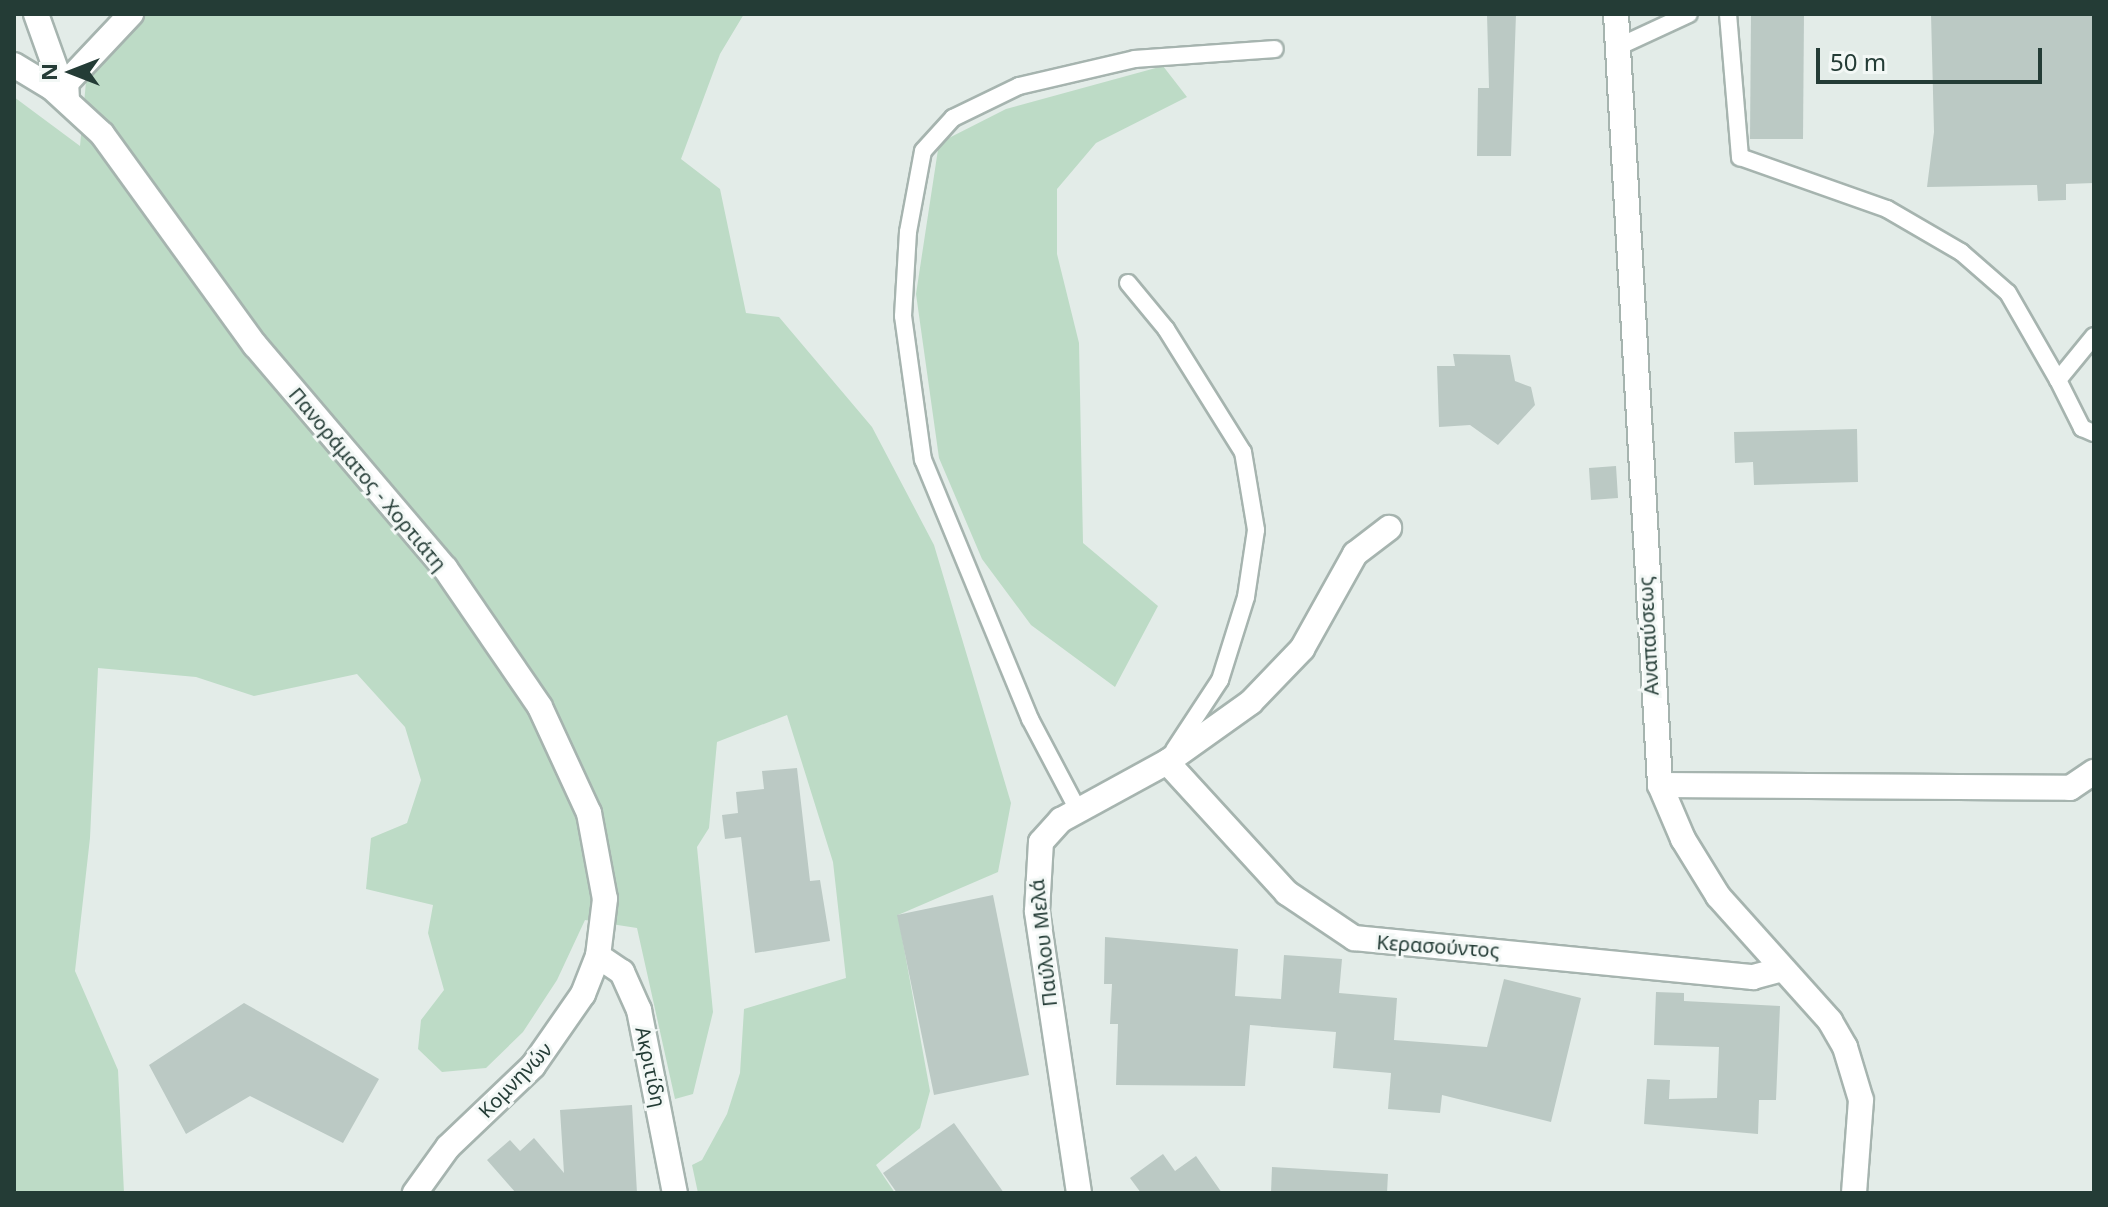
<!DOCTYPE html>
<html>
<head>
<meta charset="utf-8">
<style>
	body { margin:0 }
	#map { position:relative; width:2108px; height:1207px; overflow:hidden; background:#e3ece8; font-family:"Noto Sans",sans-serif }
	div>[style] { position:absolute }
	.green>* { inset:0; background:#bddbc6 }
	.building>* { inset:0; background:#bbc9c4 }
	.roads { filter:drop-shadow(2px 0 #a6b4af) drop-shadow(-2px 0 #a6b4af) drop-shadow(0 2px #a6b4af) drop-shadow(0 -2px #a6b4af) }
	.lane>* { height:16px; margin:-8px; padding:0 8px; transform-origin:8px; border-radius:8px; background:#fff }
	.street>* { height:24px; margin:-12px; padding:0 12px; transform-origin:12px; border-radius:12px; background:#fff }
	.secondary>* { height:24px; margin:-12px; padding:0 12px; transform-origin:12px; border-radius:12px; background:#fff }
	span { translate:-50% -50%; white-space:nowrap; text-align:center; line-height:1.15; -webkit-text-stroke:6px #f3f8f6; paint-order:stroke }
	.street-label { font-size:20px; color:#243c36 }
	.frame { position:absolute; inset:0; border:16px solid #243c36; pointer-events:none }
	.north { position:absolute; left:32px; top:32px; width:80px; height:80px; -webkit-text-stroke:6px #f3f8f6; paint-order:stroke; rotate:270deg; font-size:22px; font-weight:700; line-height:32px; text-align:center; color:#243c36 }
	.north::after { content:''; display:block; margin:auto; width:28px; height:36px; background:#243c36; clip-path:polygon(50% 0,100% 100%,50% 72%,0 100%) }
	.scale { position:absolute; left:1816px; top:48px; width:226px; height:36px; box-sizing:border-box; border:4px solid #243c36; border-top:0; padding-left:10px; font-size:24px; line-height:28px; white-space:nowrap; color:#243c36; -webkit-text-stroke:6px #f3f8f6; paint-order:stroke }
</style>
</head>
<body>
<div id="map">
	<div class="green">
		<div style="clip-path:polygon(146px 14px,744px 14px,720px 54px,681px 159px,720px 189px,746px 313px,779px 317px,872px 427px,934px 545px,1011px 803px,998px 872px,898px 915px,930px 1091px,920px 1128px,876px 1165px,895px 1193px,698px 1193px,692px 1165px,702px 1160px,727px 1114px,740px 1073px,744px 1009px,846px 978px,833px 862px,787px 715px,717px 742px,709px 828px,697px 847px,713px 1012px,693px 1094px,675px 1099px,637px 928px,585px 920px,557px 980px,523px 1032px,486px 1068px,442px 1072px,418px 1049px,421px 1020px,444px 990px,428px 933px,433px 905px,366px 889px,371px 838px,407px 823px,421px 780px,405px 727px,357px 674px,254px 696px,196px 677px,98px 668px,90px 838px,75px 971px,118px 1070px,124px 1193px,14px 1193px,14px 97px,80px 146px,87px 71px)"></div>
		<div style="clip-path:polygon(1163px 66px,1187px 97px,1096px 143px,1057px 189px,1057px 254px,1079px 343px,1083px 543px,1158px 606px,1115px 687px,1031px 625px,982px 559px,939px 458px,916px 294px,939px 143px,1006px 109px)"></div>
	</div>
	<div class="building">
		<div style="clip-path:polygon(1487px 14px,1516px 14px,1511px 156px,1477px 156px,1478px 88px,1489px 88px)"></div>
		<div style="clip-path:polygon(1751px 14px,1804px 14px,1803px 139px,1750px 139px)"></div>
		<div style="clip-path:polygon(1931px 14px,2094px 14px,2094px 183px,2066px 184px,2066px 200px,2038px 201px,2037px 185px,1927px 187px,1934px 132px)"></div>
		<div style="clip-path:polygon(1453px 354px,1510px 355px,1515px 381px,1531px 387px,1535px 405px,1498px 445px,1470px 425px,1439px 427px,1437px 366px,1455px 366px)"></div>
		<div style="clip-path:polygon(1857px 429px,1858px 482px,1754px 485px,1753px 462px,1735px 463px,1734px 432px)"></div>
		<div style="clip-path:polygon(1616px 466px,1618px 498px,1591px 500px,1589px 468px)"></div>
		<div style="clip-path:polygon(797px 768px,810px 881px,820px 880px,830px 941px,755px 953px,741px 837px,725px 839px,722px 815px,738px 813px,736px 792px,764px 789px,762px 771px)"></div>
		<div style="clip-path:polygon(993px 895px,1029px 1075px,934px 1095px,897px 915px)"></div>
		<div style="clip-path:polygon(1105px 937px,1238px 949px,1235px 996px,1281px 999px,1284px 955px,1342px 959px,1339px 993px,1397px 998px,1394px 1040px,1487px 1047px,1504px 979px,1581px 998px,1551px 1122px,1442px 1095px,1440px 1113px,1388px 1109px,1391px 1073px,1333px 1068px,1336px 1032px,1250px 1025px,1245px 1086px,1116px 1085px,1118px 1024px,1110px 1024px,1112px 984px,1104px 984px)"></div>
		<div style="clip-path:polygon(1656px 992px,1684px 993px,1684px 1001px,1780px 1006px,1776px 1100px,1759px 1100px,1758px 1134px,1644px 1124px,1647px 1079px,1670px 1080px,1669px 1099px,1717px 1098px,1719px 1047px,1654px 1045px)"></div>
		<div style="clip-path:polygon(244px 1003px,379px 1079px,343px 1143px,250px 1096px,186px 1134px,149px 1065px)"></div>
		<div style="clip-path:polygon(632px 1105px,637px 1193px,516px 1193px,487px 1160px,510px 1140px,520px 1151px,534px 1138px,564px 1173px,560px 1110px)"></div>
		<div style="clip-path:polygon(954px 1123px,1004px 1193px,897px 1193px,883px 1173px)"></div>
		<div style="clip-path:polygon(1163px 1154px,1175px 1171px,1196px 1156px,1222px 1193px,1141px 1193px,1130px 1178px)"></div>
		<div style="clip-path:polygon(1272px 1167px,1388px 1174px,1387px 1193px,1271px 1193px)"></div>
	</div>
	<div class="roads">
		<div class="lane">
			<div style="left:1728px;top:14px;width:144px;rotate:85.2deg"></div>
			<div style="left:1740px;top:157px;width:156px;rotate:19.5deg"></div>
			<div style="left:1887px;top:209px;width:86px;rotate:30.2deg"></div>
			<div style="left:1961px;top:252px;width:62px;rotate:41.1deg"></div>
			<div style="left:2008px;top:293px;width:100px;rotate:60.1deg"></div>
			<div style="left:2058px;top:380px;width:57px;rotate:-50.7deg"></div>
			<div style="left:1618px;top:47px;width:78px;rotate:-24.9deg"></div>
			<div style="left:1128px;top:283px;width:60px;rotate:50.4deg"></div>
			<div style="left:1166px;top:329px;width:145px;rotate:58deg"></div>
			<div style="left:1243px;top:452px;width:79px;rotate:80.5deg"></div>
			<div style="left:1256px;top:530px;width:68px;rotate:98.5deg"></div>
			<div style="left:1246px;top:597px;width:87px;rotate:107.4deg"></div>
			<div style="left:1220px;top:680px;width:84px;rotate:123.3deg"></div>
			<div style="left:2058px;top:380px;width:54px;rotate:63.4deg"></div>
			<div style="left:2082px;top:428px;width:13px;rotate:23deg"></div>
			<div style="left:1078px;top:810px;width:103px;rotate:-117.8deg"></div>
			<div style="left:1030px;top:719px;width:280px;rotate:-112.4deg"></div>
			<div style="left:923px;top:460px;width:145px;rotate:-97.9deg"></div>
			<div style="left:903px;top:316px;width:84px;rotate:-86.6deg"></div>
			<div style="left:908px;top:232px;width:82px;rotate:-79.5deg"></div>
			<div style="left:923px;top:151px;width:45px;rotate:-47.7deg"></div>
			<div style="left:953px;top:118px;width:73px;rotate:-25.9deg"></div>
			<div style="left:1019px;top:86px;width:119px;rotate:-13.1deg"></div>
			<div style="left:1135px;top:59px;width:140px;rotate:-4.1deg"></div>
		</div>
		<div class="street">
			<div style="left:36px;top:14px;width:89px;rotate:70.3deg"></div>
			<div style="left:1616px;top:14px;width:772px;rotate:86.73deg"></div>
			<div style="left:1660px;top:785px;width:59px;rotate:66.9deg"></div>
			<div style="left:1683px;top:839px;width:67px;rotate:58.4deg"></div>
			<div style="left:1718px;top:896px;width:168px;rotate:48.1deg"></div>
			<div style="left:1830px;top:1021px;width:30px;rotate:60deg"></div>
			<div style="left:1845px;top:1047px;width:55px;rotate:73.2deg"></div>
			<div style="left:1861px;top:1100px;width:93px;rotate:94.3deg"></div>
			<div style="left:67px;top:100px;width:17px;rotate:-93deg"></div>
			<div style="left:66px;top:83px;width:95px;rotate:-46.7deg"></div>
			<div style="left:1167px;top:762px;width:178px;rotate:47.5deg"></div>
			<div style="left:1287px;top:893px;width:81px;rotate:33.9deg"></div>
			<div style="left:1354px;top:938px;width:401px;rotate:5.6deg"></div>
			<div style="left:1753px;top:977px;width:28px;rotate:-15deg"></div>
			<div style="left:1660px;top:785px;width:410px;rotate:0.4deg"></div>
			<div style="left:2070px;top:788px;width:29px;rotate:-34deg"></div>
			<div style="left:598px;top:956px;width:29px;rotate:34deg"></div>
			<div style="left:622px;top:972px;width:42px;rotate:65.9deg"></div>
			<div style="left:639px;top:1010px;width:187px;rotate:78.9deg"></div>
			<div style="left:1079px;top:1193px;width:285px;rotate:-98.5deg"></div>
			<div style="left:1037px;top:911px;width:69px;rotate:-86.7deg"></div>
			<div style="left:1041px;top:842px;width:30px;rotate:-48deg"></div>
			<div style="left:1061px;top:820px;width:121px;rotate:-28.7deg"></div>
			<div style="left:1167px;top:762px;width:103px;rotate:-35.5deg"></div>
			<div style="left:1251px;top:702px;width:74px;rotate:-46.1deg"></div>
			<div style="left:1302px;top:649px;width:109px;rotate:-60.8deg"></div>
			<div style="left:1355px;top:554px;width:43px;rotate:-37.4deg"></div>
		</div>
		<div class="secondary">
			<div style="left:14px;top:65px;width:44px;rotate:31.2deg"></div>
			<div style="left:52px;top:88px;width:68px;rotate:42.6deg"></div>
			<div style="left:102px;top:134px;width:261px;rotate:54.1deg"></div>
			<div style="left:255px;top:345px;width:293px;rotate:49.6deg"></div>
			<div style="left:445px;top:568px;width:168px;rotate:55.6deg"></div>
			<div style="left:540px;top:707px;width:117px;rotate:65.2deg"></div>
			<div style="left:589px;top:813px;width:87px;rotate:79.5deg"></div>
			<div style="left:605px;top:899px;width:57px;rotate:97deg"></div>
			<div style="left:598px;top:956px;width:41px;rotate:111.5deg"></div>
			<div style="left:583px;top:994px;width:88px;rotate:124.8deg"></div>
			<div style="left:533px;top:1066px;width:117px;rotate:136.4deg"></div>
			<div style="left:448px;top:1147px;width:57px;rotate:125.7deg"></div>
		</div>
	</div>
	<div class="street-label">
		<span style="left:368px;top:479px;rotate:50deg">Πανοράματος - Χορτιάτη</span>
		<span style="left:1648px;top:636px;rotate:-93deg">Αναπαύσεως</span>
		<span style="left:1043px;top:943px;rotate:-96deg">Παύλου Μελά</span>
		<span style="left:1438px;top:946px;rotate:4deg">Κερασούντος</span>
		<span style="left:651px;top:1067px;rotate:78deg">Ακριτίδη</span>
		<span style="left:515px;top:1080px;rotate:-46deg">Κομνηνών</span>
	</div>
	<div class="frame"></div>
	<div class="north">N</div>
	<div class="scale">50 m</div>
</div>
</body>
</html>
